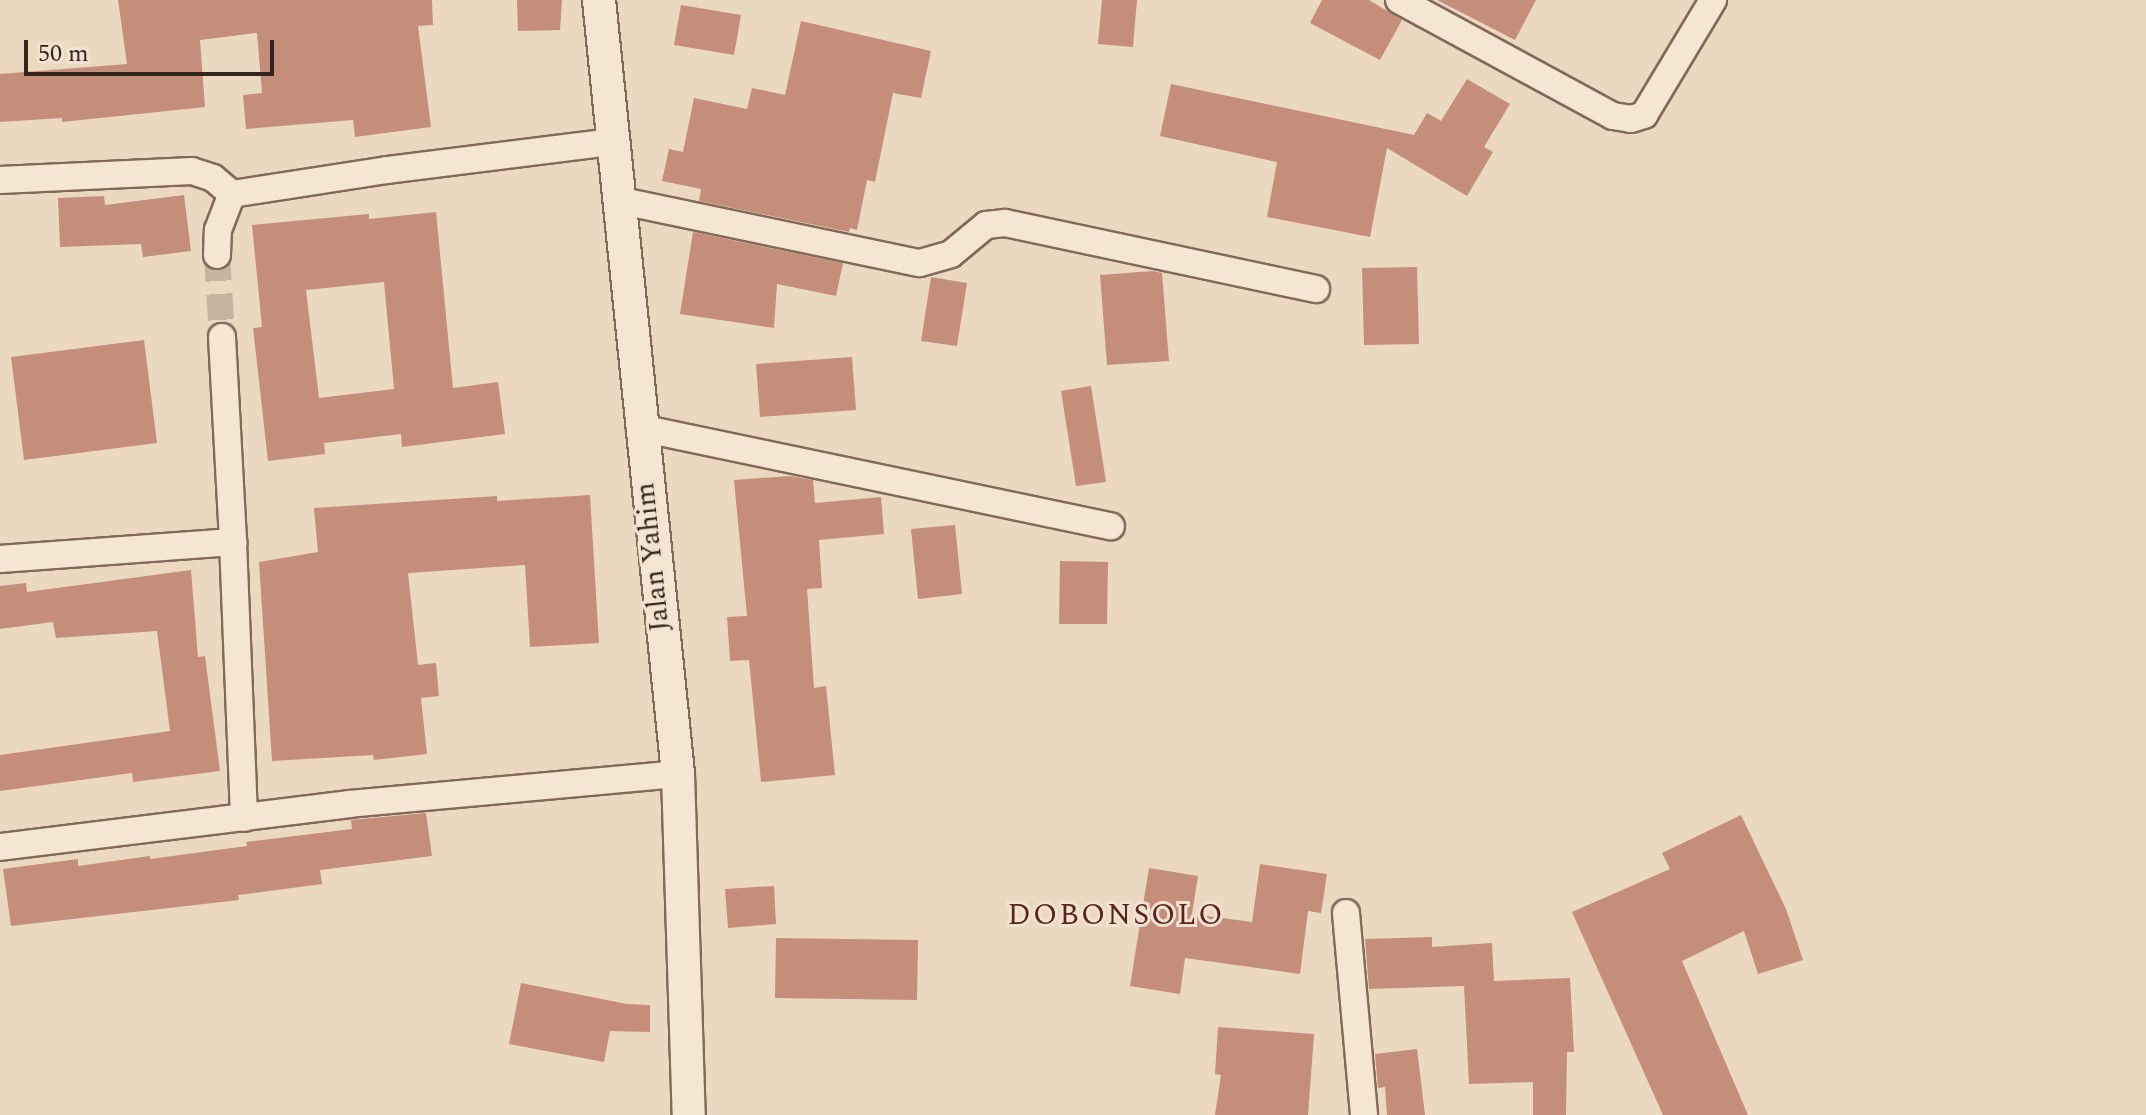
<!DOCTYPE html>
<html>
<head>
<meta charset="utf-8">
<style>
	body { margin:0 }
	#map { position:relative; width:2146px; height:1115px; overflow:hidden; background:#ead8c1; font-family:Spectral,serif }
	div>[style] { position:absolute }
	.building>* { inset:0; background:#c58e7a }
	.minor-tunnel>* { height:26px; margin-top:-13px; transform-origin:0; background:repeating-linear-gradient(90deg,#c5b4a0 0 26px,transparent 0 39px) }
	.roads { filter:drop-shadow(2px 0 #82695a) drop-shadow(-2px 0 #82695a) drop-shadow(0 2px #82695a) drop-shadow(0 -2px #82695a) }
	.minor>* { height:26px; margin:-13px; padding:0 13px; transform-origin:13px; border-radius:13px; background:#f5e6d3 }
	.tertiary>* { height:32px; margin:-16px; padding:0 16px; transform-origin:16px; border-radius:16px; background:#f5e6d3 }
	span { translate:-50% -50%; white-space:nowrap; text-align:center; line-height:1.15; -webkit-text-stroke:6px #f2e3d0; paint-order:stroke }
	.street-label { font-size:28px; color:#33241d }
	.neighbourhood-label { font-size:30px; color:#5c2420; letter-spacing:2px }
	.scale { position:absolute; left:24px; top:40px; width:250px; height:36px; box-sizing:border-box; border:4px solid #33241d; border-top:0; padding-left:10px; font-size:24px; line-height:28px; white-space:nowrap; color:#33241d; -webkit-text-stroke:6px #f2e3d0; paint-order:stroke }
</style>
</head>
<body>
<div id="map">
	<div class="building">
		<div style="clip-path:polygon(118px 0,432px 0,433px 25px,418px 26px,431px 127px,355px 137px,353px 120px,246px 129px,243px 95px,262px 93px,257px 33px,200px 40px,205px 107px,62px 122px,62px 118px,0 122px,0 74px,127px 64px)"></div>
		<div style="clip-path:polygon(517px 0,562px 0,560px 30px,518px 31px)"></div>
		<div style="clip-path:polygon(1102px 0,1137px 0,1133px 47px,1098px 44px)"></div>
		<div style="clip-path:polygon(1322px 0,1369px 0,1402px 20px,1380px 60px,1310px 23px)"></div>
		<div style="clip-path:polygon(1437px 0,1536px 0,1515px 40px)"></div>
		<div style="clip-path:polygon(681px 5px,741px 15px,734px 55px,674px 45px)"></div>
		<div style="clip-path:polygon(801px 21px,931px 51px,921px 98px,893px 93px,875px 182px,867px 180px,857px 230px,850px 228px,849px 232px,699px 201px,701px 189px,662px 181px,669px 149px,683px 152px,694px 98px,747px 109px,752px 88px,785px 95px)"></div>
		<div style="clip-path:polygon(1467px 79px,1510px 104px,1484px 147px,1493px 152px,1467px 196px,1387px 148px,1370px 237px,1267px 217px,1277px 162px,1160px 136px,1171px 84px,1414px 135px,1427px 113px,1441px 121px)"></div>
		<div style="clip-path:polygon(184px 195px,191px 251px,143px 257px,141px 244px,60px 247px,58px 198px,104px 196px,105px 205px)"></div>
		<div style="clip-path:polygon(evenodd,436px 212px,453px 388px,498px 382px,505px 434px,402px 447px,401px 434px,324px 443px,325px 454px,268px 461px,253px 328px,262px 327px,252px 225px,369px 214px,369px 219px,436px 212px,384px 282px,394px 389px,319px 398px,306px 290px,384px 282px)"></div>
		<div style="clip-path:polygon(693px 232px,843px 263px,836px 296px,777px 284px,774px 328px,680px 314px)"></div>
		<div style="clip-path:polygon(1417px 267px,1419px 344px,1364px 345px,1362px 268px)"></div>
		<div style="clip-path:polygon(1153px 271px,1162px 273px,1169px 361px,1107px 365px,1100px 275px)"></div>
		<div style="clip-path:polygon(931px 277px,967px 283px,957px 346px,921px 341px)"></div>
		<div style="clip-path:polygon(144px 340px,157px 443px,24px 460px,11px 357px)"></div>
		<div style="clip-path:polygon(852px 357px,856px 410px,760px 417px,756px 364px)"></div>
		<div style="clip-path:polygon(1091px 386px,1106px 482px,1076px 486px,1061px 391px)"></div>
		<div style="clip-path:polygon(790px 476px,813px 480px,815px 503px,881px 497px,884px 534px,819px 540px,822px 588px,807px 589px,814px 688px,826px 686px,835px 775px,761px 782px,749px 660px,730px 661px,727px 617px,747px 616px,734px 480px)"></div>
		<div style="clip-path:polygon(590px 495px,599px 643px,530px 647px,525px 565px,408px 573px,418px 665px,436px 663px,439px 696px,421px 698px,427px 754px,374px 760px,373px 755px,272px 761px,259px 562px,318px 552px,314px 508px,497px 496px,497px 501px)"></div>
		<div style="clip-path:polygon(955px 525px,962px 594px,918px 599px,911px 529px)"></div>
		<div style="clip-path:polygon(1060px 561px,1108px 562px,1107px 624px,1059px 624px)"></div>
		<div style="clip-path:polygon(191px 570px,198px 657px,205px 656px,220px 771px,133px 782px,132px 773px,0 791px,0 755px,170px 731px,157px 631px,56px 638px,53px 622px,0 629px,0 586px,26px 583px,27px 592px)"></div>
		<div style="clip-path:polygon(426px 813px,432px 856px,320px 870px,322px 884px,238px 895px,239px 900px,11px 926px,3px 869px,78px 859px,78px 866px,150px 856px,150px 859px,247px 846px,246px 842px,352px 829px,351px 820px)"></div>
		<div style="clip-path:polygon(1741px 815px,1786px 909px,1803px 960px,1758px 974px,1744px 931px,1682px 961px,1748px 1115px,1663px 1115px,1572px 912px,1670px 869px,1662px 853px)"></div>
		<div style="clip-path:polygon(1260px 864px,1327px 874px,1321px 913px,1308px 911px,1300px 974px,1185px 958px,1180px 994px,1130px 986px,1149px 868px,1198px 876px,1192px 914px,1252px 922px)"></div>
		<div style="clip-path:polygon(774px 886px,776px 924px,728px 928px,725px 889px)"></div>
		<div style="clip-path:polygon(1432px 937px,1432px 947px,1492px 943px,1494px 981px,1570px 978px,1574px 1052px,1567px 1052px,1566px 1115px,1533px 1115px,1533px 1082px,1469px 1084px,1464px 986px,1369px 989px,1365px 939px)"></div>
		<div style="clip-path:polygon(776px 938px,918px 940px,917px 1000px,775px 998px)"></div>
		<div style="clip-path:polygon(521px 983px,627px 1004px,650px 1005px,650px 1032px,610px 1031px,604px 1062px,509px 1044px)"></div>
		<div style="clip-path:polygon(1218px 1027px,1314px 1034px,1308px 1115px,1215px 1115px,1221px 1075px,1215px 1074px)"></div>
		<div style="clip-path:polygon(1417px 1049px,1425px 1115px,1387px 1115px,1385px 1087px,1378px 1088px,1375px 1054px)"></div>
	</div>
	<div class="minor-tunnel">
		<div style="left:217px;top:255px;width:82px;rotate:86.5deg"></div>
	</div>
	<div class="roads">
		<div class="minor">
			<div style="left:1399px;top:0;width:243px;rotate:28.5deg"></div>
			<div style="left:1613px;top:116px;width:18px;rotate:9deg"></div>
			<div style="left:1631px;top:119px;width:14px;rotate:-17deg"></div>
			<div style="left:1644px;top:115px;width:134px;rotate:-59deg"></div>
			<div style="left:0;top:180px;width:192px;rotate:-2.7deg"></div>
			<div style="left:192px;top:171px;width:22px;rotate:18deg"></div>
			<div style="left:213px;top:178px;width:25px;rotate:40deg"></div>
			<div style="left:622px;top:201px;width:304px;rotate:11.8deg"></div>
			<div style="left:920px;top:263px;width:32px;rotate:-16deg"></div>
			<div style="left:951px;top:254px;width:45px;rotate:-39.6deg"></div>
			<div style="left:986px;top:225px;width:19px;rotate:-6deg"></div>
			<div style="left:1005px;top:223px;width:318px;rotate:12deg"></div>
			<div style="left:217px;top:255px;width:25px;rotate:-88deg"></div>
			<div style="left:218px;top:230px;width:39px;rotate:-69deg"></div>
			<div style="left:232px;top:194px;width:157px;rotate:-8.8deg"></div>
			<div style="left:387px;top:170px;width:228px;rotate:-7.1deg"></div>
			<div style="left:222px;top:337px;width:205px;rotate:86.9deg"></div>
			<div style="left:640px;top:428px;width:481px;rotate:11.8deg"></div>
			<div style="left:0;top:559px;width:234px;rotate:-4.2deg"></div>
			<div style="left:233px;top:542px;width:276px;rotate:87.7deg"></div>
			<div style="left:0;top:847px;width:352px;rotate:-7deg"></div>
			<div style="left:349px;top:804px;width:330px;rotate:-5.2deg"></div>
			<div style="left:1346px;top:913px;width:203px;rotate:84.9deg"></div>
		</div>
		<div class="tertiary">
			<div style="left:599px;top:0;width:778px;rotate:84.17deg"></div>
			<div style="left:678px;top:774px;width:341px;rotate:88.2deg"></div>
		</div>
	</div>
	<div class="street-label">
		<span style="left:653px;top:557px;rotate:-96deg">Jalan Yahim</span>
	</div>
	<div class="neighbourhood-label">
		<span style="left:1116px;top:915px">DOBONSOLO</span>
	</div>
	<div class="scale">50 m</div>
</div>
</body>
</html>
